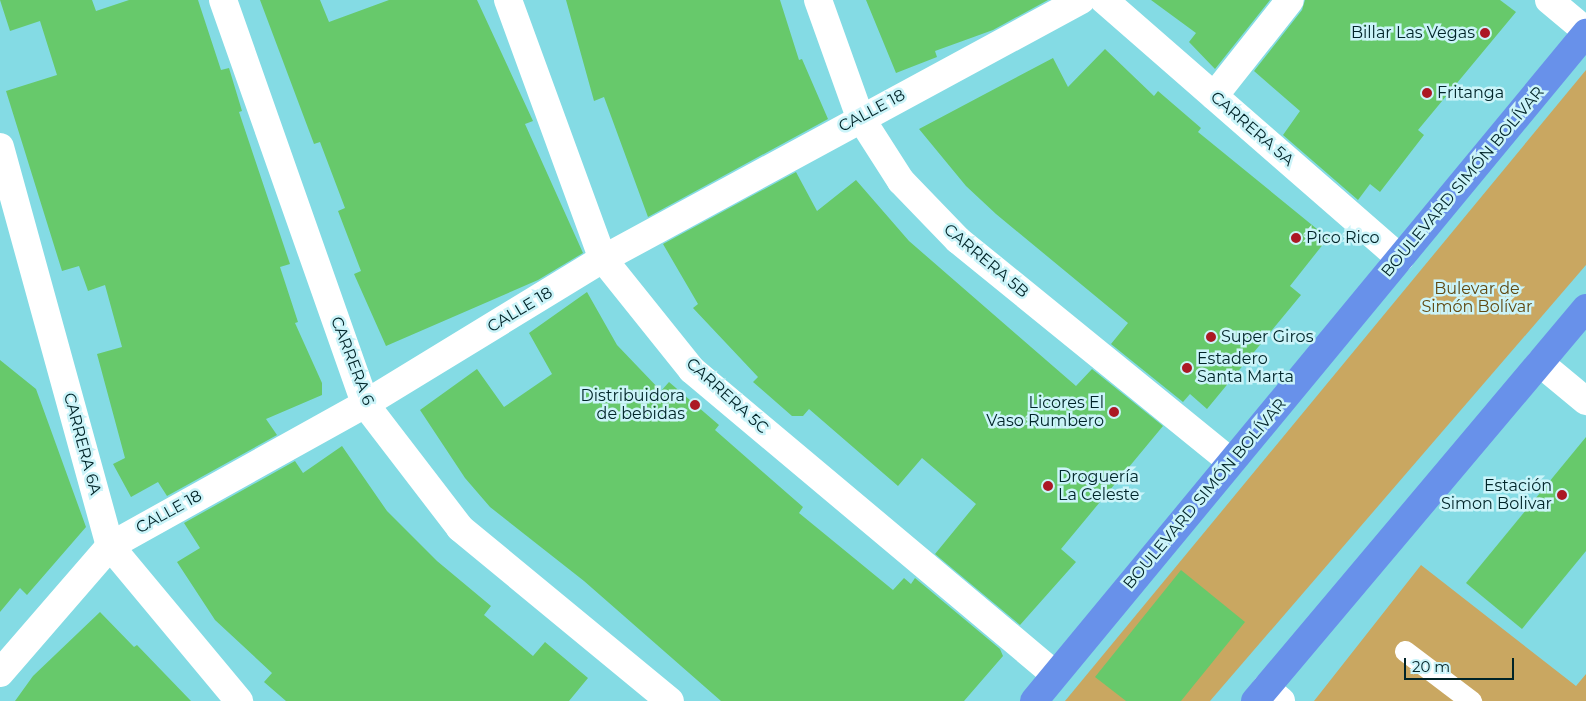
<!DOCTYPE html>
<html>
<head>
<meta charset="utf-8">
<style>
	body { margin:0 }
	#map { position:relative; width:1586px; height:701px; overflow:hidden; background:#84dbe4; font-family:Montserrat,sans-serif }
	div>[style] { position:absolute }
	.green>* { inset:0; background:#c9a761 }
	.building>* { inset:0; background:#67c96b }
	.lane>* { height:21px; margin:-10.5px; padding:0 10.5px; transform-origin:10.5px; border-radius:10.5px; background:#fff }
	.street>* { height:28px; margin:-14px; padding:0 14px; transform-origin:14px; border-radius:14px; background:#fff }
	.secondary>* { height:28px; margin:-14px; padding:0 14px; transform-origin:14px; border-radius:14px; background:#fff }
	.highway>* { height:28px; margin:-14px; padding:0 14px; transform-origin:14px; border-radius:14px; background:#6891ea }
	.dots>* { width:14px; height:14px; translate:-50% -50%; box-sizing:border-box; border:2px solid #cbf4f9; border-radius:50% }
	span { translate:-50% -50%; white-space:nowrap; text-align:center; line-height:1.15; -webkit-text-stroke:5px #cbf4f9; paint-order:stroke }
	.poi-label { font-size:16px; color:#002428 }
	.right { translate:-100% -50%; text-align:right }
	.left { translate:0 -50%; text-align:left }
	.street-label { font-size:16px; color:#002428 }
	.park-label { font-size:16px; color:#5f4811 }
	.scale { position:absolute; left:1404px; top:658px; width:110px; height:22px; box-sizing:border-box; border:2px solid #002428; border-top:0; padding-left:6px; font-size:15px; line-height:18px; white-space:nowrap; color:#002428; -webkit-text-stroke:4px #cbf4f9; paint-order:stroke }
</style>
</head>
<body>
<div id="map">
	<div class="green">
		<div style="clip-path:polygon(1586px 70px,1586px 265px,1210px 701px,1065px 701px)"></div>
		<div style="clip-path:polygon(1421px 565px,1576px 686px,1586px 674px,1586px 701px,1314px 701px)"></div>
	</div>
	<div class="building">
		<div style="clip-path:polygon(0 0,92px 0,96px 11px,129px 0,198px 0,221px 70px,229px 68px,242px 111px,239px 112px,290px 264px,280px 267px,298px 322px,295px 323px,322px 383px,322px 395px,266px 419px,277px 435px,167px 496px,158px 482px,131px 497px,113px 464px,125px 458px,97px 354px,122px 347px,105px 285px,88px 291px,79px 266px,62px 271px,6px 91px,57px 75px,40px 21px,10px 31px)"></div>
		<div style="clip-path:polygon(260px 0,320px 0,329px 22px,389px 0,477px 0,533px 121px,525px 124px,583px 253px,538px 280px,386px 346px,354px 274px,361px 271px,338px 211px,345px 208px,320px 142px,314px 144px)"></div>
		<div style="clip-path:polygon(566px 0,780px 0,799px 60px,802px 59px,828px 119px,648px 217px,604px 97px,594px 101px)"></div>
		<div style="clip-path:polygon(866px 0,1048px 0,993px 30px,935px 51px,937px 57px,896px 73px)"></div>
		<div style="clip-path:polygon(1151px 0,1270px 0,1215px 69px,1189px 42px,1196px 33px)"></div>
		<div style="clip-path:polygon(1305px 0,1500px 0,1516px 12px,1418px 130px,1424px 135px,1380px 192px,1370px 184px,1358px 200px,1283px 135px,1300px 111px,1254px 71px,1302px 10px)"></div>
		<div style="clip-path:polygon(1105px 49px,1154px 96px,1158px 91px,1201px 128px,1198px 132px,1328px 238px,1290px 286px,1301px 295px,1207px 409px,1190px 394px,1183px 402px,1111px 344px,1128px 323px,996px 214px,966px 186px,919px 129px,1053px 58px,1068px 87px)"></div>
		<div style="clip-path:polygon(796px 172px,817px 211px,856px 180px,909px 241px,1076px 386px,1092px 369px,1163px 426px,1061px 549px,1076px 562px,1020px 625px,935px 554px,976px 504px,922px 458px,898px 486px,809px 409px,803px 416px,792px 416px,753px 382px,758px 377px,693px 308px,698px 304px,663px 244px)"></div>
		<div style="clip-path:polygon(587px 292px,617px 345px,661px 391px,669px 382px,719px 425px,715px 430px,803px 507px,799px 513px,893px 590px,904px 578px,911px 584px,915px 578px,1000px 649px,1003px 656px,964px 701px,721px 701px,584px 581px,490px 507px,465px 478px,420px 410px,477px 369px,504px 407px,552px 374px,529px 333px)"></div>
		<div style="clip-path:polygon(0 360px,36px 389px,86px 527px,27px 595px,20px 588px,0 612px)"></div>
		<div style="clip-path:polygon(1586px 437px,1586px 551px,1522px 629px,1466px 583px)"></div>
		<div style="clip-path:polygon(342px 446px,387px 511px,437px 561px,491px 606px,484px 615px,533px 656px,545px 642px,588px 678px,569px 701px,286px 701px,264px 682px,272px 673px,215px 620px,177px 562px,200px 548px,184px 523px,295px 461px,303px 473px)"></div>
		<div style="clip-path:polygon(1181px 570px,1245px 622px,1181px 701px,1126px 701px,1095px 677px)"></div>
		<div style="clip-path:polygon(100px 612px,134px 647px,137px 645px,191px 701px,15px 701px,33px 676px)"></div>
	</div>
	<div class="lane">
		<div style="left:1405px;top:651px;width:83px;rotate:37.1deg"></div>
	</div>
	<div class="street">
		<div style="left:223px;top:0;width:428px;rotate:70.6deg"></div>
		<div style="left:365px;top:404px;width:156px;rotate:52.5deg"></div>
		<div style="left:460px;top:528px;width:272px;rotate:39.5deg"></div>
		<div style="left:508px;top:0;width:276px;rotate:69.9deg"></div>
		<div style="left:603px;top:259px;width:142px;rotate:51.3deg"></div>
		<div style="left:692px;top:370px;width:474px;rotate:40deg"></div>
		<div style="left:1104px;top:0;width:393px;rotate:41.1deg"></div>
		<div style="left:1549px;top:0;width:48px;rotate:40deg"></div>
		<div style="left:1214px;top:96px;width:122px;rotate:-51.6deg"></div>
		<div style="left:0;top:147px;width:414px;rotate:74.6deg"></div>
		<div style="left:110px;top:546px;width:202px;rotate:50.2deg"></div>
		<div style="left:1540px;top:363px;width:60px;rotate:39.6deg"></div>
		<div style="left:0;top:673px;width:168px;rotate:-49.1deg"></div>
		<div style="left:110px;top:546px;width:292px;rotate:-29.1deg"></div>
		<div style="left:365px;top:404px;width:279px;rotate:-31.4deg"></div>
		<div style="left:603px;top:259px;width:544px;rotate:-28.45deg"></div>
		<div style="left:1266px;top:688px;width:20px;rotate:41deg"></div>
	</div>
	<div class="secondary">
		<div style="left:818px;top:0;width:124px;rotate:70.3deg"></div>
		<div style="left:860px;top:117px;width:76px;rotate:57.4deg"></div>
		<div style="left:901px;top:181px;width:82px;rotate:46deg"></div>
		<div style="left:958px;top:240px;width:352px;rotate:39.1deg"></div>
	</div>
	<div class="highway">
		<div style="left:1034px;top:701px;width:867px;rotate:-50.43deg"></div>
		<div style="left:1255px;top:701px;width:514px;rotate:-49.89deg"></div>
	</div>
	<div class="dots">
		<div style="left:1485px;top:33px;background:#ac1824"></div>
		<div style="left:1427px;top:93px;background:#ac1824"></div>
		<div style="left:1296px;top:238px;background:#ac1824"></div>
		<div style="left:1211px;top:337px;background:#ac1824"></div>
		<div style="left:1187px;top:368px;background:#ac1824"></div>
		<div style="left:695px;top:405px;background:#ac1824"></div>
		<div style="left:1114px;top:412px;background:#ac1824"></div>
		<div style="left:1048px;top:486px;background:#ac1824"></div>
		<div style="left:1562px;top:495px;background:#ac1824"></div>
	</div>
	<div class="poi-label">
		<span class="right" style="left:1475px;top:33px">Billar Las Vegas</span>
		<span class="left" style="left:1437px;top:93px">Fritanga</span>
		<span class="left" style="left:1306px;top:238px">Pico Rico</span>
		<span class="left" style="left:1221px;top:337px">Super Giros</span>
		<span class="left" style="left:1197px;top:368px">Estadero<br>Santa Marta</span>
		<span class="right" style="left:685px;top:405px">Distribuidora<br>de bebidas</span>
		<span class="right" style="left:1104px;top:412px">Licores El<br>Vaso Rumbero</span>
		<span class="left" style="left:1058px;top:486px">Droguería<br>La Celeste</span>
		<span class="right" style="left:1552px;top:495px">Estación<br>Simon Bolivar</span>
	</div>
	<div class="street-label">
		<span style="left:872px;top:111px;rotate:-28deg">CALLE 18</span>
		<span style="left:1252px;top:129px;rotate:41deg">CARRERA 5A</span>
		<span style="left:1463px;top:182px;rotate:-50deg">BOULEVARD SIMÓN BOLÍVAR</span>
		<span style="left:986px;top:261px;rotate:40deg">CARRERA 5B</span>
		<span style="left:520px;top:310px;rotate:-31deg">CALLE 18</span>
		<span style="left:352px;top:361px;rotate:69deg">CARRERA 6</span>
		<span style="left:727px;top:396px;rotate:42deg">CARRERA 5C</span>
		<span style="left:82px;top:444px;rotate:75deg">CARRERA 6A</span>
		<span style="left:1205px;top:494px;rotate:-50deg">BOULEVARD SIMÓN BOLÍVAR</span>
		<span style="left:169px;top:512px;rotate:-29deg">CALLE 18</span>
	</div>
	<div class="park-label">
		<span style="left:1477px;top:298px">Bulevar de<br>Simón Bolívar</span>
	</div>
	<div class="scale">20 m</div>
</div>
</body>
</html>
